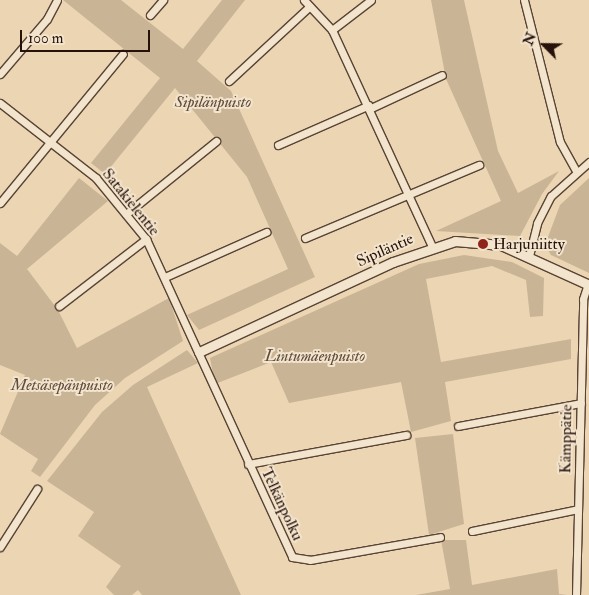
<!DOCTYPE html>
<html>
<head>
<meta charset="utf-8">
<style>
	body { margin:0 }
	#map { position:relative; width:589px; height:595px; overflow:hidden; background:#ecd5b2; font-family:"IM FELL Double Pica",serif }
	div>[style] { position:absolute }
	.green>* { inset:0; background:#cab496 }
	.roads { filter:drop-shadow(1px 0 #584335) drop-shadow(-1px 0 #584335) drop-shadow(0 1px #584335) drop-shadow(0 -1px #584335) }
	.minor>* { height:7px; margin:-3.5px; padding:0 3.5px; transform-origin:3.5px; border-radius:3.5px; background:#f3e4cd }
	.tertiary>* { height:9px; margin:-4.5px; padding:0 4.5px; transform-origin:4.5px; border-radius:4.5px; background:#f3e4cd }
	.dots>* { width:14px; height:14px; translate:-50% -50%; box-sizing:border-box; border:2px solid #f3e4cd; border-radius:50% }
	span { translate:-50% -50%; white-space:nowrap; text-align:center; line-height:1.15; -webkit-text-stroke:4px #f3e4cd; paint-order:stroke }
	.park-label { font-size:16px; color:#5f4b3c; font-style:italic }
	.street-label { font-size:16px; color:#26120b }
	.poi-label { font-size:16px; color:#26120b }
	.left { translate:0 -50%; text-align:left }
	.north { position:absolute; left:519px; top:20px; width:50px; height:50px; -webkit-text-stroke:4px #f3e4cd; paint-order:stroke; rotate:293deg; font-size:14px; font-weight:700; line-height:20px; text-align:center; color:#26120b }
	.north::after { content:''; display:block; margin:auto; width:18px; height:22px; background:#26120b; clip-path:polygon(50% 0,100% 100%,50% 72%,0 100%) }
	.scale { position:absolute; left:20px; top:30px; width:130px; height:22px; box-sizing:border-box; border:2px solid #26120b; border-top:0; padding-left:6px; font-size:15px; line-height:18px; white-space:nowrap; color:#26120b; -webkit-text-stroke:4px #f3e4cd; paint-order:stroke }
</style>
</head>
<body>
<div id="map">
	<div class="green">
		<div style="clip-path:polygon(63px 0,121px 0,183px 49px,222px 0,245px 0,197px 61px,231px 91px,315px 277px,199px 330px,187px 315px,288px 269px,247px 177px,175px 88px,105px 174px,91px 163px,160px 78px)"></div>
		<div style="clip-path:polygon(431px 0,464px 0,498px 151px,518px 193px,559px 171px,542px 194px,520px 236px,436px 231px,501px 201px,446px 79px)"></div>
		<div style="clip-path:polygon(79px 178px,108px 201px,27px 269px,58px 310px,77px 348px,169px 298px,183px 341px,125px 378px,95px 405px,40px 477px,31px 471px,38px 459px,0 434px,25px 375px,0 365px,0 243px,17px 256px)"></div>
		<div style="clip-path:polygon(589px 178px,589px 273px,551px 255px,545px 245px,560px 205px)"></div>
		<div style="clip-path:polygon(464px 255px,512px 262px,544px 278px,543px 316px,530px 317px,526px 280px,492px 266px,426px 279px,441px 362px,571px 339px,571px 359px,445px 382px,451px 421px,411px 432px,401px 382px,289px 403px,271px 362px,215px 384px,210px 358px,419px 264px)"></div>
		<div style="clip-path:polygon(187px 350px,198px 363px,147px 387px,241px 595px,142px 595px,138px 590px,132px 595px,114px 595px,106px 587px,121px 566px,78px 536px,94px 512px,47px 481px,102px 412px,133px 385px)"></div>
		<div style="clip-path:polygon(453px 434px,464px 524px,429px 535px,415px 438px)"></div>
		<div style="clip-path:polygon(441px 540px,466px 540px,472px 585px,557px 569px,559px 594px,567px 595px,416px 595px,450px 589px)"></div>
	</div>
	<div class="roads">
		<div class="minor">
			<div style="left:304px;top:0;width:41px;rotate:47deg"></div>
			<div style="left:332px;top:30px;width:238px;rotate:65.2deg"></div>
			<div style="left:524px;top:0;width:146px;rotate:75.8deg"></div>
			<div style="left:560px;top:142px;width:33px;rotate:61deg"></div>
			<div style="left:150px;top:15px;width:20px;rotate:-49deg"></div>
			<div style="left:332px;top:30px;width:49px;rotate:-37.6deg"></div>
			<div style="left:0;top:74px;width:72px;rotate:-49.5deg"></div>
			<div style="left:47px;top:19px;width:21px;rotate:-62deg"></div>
			<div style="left:229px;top:81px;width:110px;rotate:-42.8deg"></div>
			<div style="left:0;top:103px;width:122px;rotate:38deg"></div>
			<div style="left:96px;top:178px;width:79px;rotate:50.7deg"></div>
			<div style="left:146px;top:239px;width:350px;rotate:65.3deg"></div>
			<div style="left:292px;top:557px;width:18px;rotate:9deg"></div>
			<div style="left:310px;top:560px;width:132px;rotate:-10deg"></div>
			<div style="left:371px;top:108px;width:78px;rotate:-24.9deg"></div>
			<div style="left:278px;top:145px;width:99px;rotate:-23.7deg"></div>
			<div style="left:0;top:203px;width:193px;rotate:-50.5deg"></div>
			<div style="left:126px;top:214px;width:116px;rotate:-39deg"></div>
			<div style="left:305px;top:238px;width:189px;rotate:-22.8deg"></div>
			<div style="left:529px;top:256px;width:34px;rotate:-76deg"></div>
			<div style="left:537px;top:223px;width:30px;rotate:-63deg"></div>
			<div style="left:551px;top:196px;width:51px;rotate:-41.8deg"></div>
			<div style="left:165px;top:277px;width:111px;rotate:-24deg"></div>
			<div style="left:59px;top:306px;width:110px;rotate:-37.6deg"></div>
			<div style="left:458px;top:426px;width:125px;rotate:-10.6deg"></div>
			<div style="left:248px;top:464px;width:161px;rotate:-10.4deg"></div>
			<div style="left:472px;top:531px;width:108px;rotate:-11.7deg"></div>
			<div style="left:0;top:547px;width:69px;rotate:-57.5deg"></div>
			<div style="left:576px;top:595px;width:296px;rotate:-88.6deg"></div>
			<div style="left:583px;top:299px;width:16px;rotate:-72deg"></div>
		</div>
		<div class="tertiary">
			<div style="left:199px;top:352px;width:214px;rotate:-24.9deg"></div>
			<div style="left:393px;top:262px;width:65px;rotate:-18.7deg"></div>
			<div style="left:455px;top:241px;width:46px;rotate:5deg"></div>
			<div style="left:501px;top:245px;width:97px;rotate:24.4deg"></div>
		</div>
	</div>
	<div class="dots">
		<div style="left:483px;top:244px;background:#8f2418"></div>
	</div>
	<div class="park-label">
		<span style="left:213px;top:102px">Sipilänpuisto</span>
		<span style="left:315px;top:356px">Lintumäenpuisto</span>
		<span style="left:62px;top:385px">Metsäsepänpuisto</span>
	</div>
	<div class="street-label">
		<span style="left:131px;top:202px;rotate:51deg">Satakielentie</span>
		<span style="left:385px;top:250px;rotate:-24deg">Sipiläntie</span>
		<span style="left:566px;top:439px;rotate:-89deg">Kämppätie</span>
		<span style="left:282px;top:504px;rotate:65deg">Telkänpolku</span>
	</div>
	<div class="poi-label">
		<span class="left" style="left:493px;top:244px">Harjuniitty</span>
	</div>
	<div class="north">N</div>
	<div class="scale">100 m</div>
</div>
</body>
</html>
